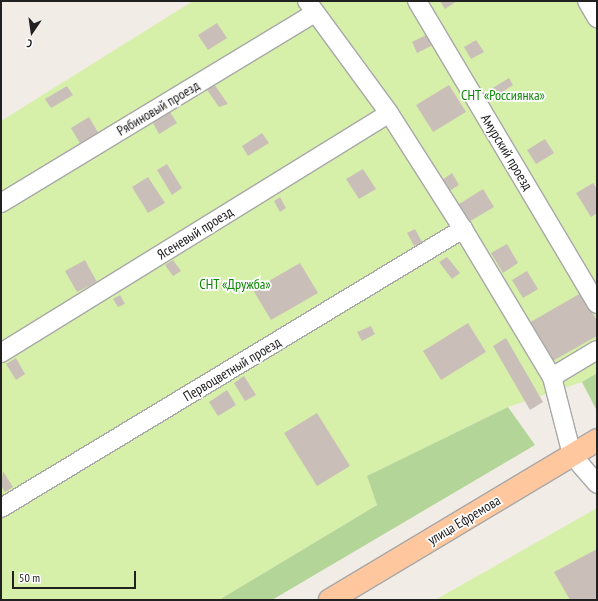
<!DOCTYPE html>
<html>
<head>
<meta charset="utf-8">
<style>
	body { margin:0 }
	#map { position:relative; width:598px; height:601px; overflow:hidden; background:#f2ece7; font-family:"PT Sans Narrow",sans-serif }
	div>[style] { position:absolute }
	.grass>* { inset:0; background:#d6f0a9 }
	.forest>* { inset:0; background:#b3d598 }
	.building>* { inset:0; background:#cabeb9 }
	.roads { filter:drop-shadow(1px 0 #a8a8a8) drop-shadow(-1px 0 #a8a8a8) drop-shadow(0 1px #a8a8a8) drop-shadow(0 -1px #a8a8a8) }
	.minor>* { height:18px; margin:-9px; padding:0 9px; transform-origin:9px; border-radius:9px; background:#fff }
	.major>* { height:22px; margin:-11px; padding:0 11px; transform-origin:11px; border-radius:11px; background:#ffc79e }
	span { translate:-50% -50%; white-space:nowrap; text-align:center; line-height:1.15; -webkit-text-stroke:3.5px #fff; paint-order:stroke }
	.park-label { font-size:14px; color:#0a8602 }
	.street-label { font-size:14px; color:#212121 }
	.frame { position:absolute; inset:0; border:2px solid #212121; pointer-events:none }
	.north { position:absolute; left:12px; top:12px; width:40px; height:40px; -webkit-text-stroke:3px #fff; paint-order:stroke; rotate:193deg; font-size:11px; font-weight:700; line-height:16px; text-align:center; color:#212121 }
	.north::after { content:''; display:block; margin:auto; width:14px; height:18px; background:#212121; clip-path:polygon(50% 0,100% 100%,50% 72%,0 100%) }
	.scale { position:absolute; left:12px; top:571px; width:124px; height:18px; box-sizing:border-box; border:2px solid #212121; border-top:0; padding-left:5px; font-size:12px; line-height:14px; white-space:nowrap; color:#212121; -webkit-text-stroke:3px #fff; paint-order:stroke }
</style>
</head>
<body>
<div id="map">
	<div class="grass">
		<div style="clip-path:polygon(193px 1px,597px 1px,597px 373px,582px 382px,508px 407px,367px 476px,377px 505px,219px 600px,1px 600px,1px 121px)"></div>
		<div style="clip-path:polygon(597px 508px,597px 600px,435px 600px)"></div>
	</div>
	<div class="forest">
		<div style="clip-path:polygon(597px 373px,597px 411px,582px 382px)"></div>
		<div style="clip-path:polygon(508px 407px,535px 445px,272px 600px,219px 600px,377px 505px,367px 476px)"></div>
	</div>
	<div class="building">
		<div style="clip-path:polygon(440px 1px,457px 1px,445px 9px)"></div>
		<div style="clip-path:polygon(217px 23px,227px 38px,208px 50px,198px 35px)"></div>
		<div style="clip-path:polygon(428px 34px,433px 45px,417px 53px,412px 42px)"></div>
		<div style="clip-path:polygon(476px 40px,484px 52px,471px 59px,464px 47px)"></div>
		<div style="clip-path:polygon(509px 78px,513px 85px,496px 96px,491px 89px)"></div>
		<div style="clip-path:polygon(212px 81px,228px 104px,219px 107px,205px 87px)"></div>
		<div style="clip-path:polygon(449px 85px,466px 112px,433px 132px,416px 105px)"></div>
		<div style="clip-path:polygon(67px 86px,73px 95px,51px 108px,45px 99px)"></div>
		<div style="clip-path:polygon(170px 112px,177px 123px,159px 134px,153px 123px)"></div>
		<div style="clip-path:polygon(89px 117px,99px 134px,81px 145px,71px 128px)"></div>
		<div style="clip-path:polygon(262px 133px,269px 143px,248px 156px,242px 146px)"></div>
		<div style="clip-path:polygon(545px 139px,554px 153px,536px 164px,527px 150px)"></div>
		<div style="clip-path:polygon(167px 164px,182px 188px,172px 195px,157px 170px)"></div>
		<div style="clip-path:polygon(363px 169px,376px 189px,359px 199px,346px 179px)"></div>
		<div style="clip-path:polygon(452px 173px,459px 185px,449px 191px,442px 180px)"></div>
		<div style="clip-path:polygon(148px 177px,165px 203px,148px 213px,132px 187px)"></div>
		<div style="clip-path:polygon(593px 183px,597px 189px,597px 213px,591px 217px,576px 193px)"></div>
		<div style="clip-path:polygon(483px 189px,494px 207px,467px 223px,456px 206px)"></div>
		<div style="clip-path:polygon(280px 197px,286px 208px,280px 212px,274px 201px)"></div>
		<div style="clip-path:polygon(415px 229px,422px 242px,414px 246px,407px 233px)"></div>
		<div style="clip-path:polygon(507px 244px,518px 263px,503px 273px,491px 253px)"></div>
		<div style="clip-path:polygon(447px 257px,460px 273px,452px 279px,439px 262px)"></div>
		<div style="clip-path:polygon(85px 260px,97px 282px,77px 292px,65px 271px)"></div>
		<div style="clip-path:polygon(173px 260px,181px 271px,173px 276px,165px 265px)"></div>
		<div style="clip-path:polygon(300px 263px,318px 293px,271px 320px,253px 290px)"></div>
		<div style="clip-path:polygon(527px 271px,538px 289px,523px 298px,512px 280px)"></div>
		<div style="clip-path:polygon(581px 293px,597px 321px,597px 336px,549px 363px,527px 324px)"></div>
		<div style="clip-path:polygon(120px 295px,125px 304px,118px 307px,113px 299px)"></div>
		<div style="clip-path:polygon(468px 323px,486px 352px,441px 380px,423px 351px)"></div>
		<div style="clip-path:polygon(371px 326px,375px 334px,362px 341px,357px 332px)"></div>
		<div style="clip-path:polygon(506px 338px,543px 402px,530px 410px,493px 346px)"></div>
		<div style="clip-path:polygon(16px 358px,25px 374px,16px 380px,6px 364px)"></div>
		<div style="clip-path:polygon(244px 376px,256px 395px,245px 401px,234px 383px)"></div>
		<div style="clip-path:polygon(227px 390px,236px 405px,218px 416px,209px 402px)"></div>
		<div style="clip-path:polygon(317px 413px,350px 466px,317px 486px,284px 433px)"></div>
		<div style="clip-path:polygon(3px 471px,13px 487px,5px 492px,1px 486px)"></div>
		<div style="clip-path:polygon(597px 549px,597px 600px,570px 600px,554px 572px)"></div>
	</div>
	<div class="roads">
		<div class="minor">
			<div style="left:307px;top:1px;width:139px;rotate:53.8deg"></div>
			<div style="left:389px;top:113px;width:138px;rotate:57.5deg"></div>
			<div style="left:463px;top:229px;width:173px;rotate:59deg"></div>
			<div style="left:552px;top:377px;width:81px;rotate:75.6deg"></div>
			<div style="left:572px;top:455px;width:38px;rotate:49deg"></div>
			<div style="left:417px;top:1px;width:352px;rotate:59.3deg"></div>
			<div style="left:587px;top:1px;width:20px;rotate:60deg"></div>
			<div style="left:1px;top:203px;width:367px;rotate:-31.2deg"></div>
			<div style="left:1px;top:353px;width:456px;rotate:-31.7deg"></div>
			<div style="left:552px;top:377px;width:52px;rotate:-31deg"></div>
			<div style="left:1px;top:508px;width:540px;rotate:-31.13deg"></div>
		</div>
		<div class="major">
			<div style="left:330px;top:600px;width:311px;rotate:-30.9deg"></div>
		</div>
	</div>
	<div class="park-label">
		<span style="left:503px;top:95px">СНТ «Россиянка»</span>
		<span style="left:235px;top:284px">СНТ «Дружба»</span>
	</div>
	<div class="street-label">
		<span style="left:158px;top:108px;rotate:-31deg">Рябиновый проезд</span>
		<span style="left:507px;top:152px;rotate:59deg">Амурский проезд</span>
		<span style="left:195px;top:233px;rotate:-32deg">Ясеневый проезд</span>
		<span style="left:232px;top:369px;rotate:-31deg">Первоцветный проезд</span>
		<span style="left:464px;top:520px;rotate:-31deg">улица Ефремова</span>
	</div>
	<div class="frame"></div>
	<div class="north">С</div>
	<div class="scale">50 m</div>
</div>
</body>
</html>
